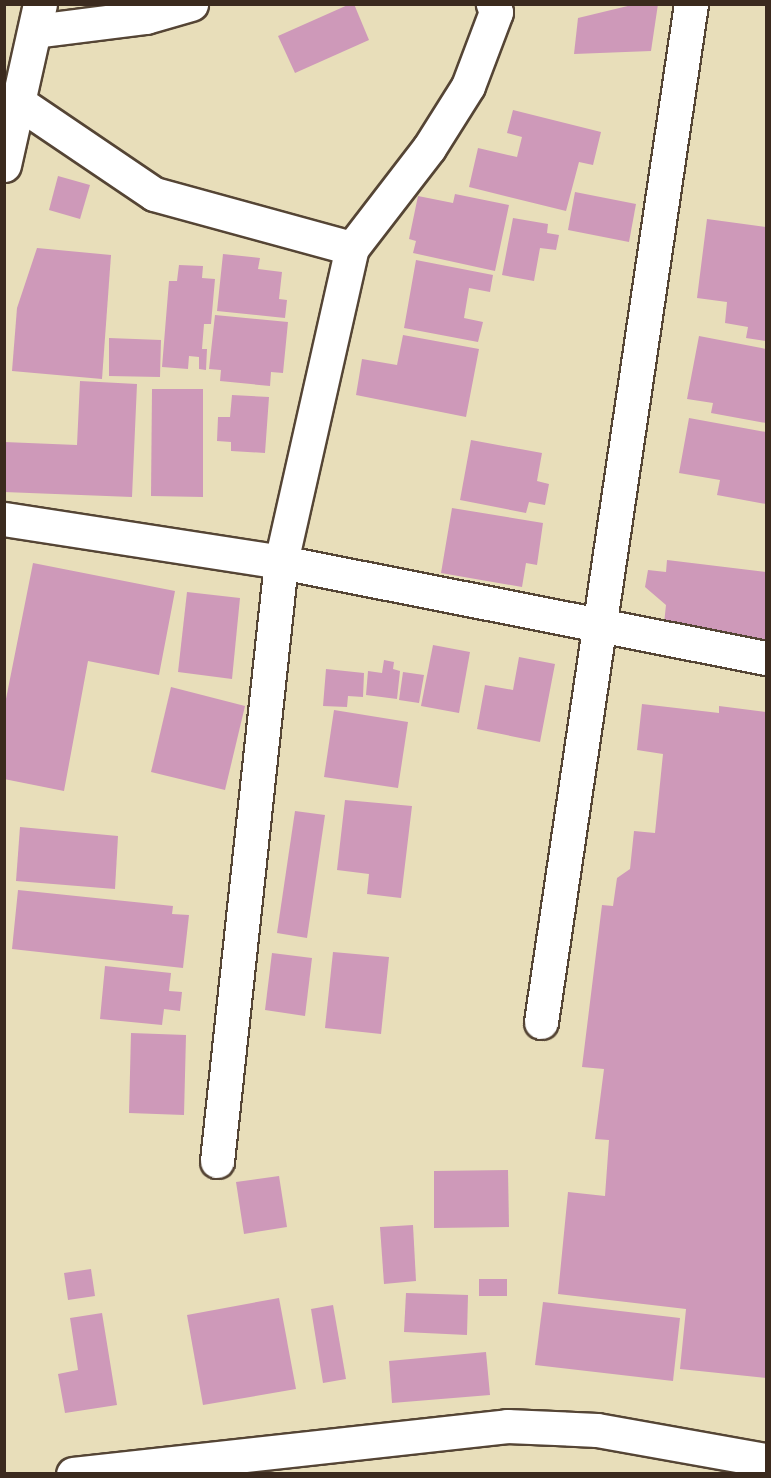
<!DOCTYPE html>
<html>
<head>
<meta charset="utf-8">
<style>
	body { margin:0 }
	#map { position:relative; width:771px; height:1478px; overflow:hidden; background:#e8deba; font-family:Mynerve,sans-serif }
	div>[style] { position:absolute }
	.building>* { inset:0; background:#ce99b9 }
	.roads { filter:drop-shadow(2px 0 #554535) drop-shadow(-2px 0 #554535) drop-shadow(0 2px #554535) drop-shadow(0 -2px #554535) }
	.minor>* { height:33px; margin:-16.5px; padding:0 16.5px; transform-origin:16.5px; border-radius:16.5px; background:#fff }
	span { translate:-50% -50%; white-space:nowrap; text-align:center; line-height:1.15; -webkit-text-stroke:4.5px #fcf5e5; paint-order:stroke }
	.frame { position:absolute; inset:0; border:6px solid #3b2a1e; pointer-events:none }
</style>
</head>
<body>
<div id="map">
	<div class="building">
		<div style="clip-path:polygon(350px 4px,354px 4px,369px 40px,295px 73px,278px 36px)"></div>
		<div style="clip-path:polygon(636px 4px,658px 4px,651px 51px,574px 54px,578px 18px)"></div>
		<div style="clip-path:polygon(513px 110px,601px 132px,593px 165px,579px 162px,566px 211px,469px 187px,478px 148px,517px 157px,522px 137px,507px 133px)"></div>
		<div style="clip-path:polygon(58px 176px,90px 185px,80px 219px,49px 210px)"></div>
		<div style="clip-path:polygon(575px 192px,636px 204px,629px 242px,568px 230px)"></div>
		<div style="clip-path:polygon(455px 194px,509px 205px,495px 271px,413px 253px,416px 241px,409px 239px,418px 196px,453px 203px)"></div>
		<div style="clip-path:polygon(513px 218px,548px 224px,547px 233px,559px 235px,556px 250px,540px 248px,534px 281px,502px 275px)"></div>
		<div style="clip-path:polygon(707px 219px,766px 227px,766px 341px,746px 338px,748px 327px,725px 323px,727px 302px,697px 298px)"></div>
		<div style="clip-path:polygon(37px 248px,111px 255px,102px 379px,12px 371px,17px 308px)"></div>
		<div style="clip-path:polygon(223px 254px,260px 258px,258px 269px,282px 272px,279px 299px,287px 300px,285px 318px,217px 311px)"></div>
		<div style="clip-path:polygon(416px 260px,493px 275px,490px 292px,469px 288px,464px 318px,483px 322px,478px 342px,404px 328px)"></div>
		<div style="clip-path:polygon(179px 265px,203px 266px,202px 278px,215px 279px,211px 324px,204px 324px,202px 349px,207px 349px,206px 370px,199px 369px,199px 357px,189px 356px,188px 369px,162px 367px,169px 281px,177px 281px)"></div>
		<div style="clip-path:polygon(215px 315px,288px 322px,283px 373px,271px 372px,270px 386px,220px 381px,221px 370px,209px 369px)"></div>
		<div style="clip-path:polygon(403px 335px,479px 349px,466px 417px,356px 395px,362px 359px,397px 365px)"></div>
		<div style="clip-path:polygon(699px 336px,766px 349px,766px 423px,711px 413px,713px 403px,687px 399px)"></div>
		<div style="clip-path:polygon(109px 338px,161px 340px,160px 377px,109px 376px)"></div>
		<div style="clip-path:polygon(80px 381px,137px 384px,132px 497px,4px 492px,4px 442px,77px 445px)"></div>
		<div style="clip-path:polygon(152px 389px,203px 389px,203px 497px,151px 496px)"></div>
		<div style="clip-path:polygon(232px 395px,269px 397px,265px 453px,231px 451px,231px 442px,217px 441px,218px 417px,230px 417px)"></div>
		<div style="clip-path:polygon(689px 418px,766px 432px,766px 504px,717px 495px,720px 480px,679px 473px)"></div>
		<div style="clip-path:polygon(471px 440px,542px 453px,537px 481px,549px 484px,545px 505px,529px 502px,526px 513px,460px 500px)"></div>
		<div style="clip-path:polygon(452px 508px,543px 523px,537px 565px,526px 563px,522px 587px,441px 573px)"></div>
		<div style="clip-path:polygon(667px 560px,766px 572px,766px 652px,663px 633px,666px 605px,645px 587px,648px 570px,666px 572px)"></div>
		<div style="clip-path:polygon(33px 563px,175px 591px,159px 675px,88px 661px,64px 791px,4px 779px,4px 709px)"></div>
		<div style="clip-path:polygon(187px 592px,240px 598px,232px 679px,178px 672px)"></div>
		<div style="clip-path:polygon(433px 645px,470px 652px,459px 713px,421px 706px)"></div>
		<div style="clip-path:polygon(519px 657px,555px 664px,540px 742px,477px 729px,485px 685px,513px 690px)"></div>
		<div style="clip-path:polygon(384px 660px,394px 662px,393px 669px,400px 671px,397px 699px,366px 695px,368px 671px,382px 673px)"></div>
		<div style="clip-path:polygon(326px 669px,364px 673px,363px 697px,348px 696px,347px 707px,323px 706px)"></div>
		<div style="clip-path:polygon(403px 672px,424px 675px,419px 703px,399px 700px)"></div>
		<div style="clip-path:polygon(171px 687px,245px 706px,225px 790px,151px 772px)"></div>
		<div style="clip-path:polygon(642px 704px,719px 713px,719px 706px,766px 712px,766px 1378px,680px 1369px,686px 1309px,558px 1294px,568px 1192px,605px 1196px,609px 1140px,595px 1139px,604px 1069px,582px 1067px,602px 905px,613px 906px,617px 878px,630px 869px,634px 831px,655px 833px,663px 754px,637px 750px)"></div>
		<div style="clip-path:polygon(334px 710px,408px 722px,398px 788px,324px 777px)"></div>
		<div style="clip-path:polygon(345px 800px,412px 806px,401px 898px,367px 894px,369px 874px,337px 870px)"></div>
		<div style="clip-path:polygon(295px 811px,325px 815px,307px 938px,277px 933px)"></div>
		<div style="clip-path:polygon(20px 827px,118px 836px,115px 889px,16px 881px)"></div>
		<div style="clip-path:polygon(18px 890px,173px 906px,172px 914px,189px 915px,183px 968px,12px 949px)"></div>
		<div style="clip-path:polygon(333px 952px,389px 957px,381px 1034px,325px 1028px)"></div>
		<div style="clip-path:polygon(272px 953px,312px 958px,305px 1016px,265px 1010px)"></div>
		<div style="clip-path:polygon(105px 966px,171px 973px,169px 991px,182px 992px,180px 1011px,164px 1009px,162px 1025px,100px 1019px)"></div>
		<div style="clip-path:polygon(131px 1033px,186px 1035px,184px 1115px,129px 1113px)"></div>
		<div style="clip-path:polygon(508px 1170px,509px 1227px,434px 1228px,434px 1171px)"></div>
		<div style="clip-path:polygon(279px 1176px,287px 1227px,244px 1234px,236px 1182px)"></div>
		<div style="clip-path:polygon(413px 1225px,416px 1281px,384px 1284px,380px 1227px)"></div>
		<div style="clip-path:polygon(91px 1269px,95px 1296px,68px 1300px,64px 1273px)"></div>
		<div style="clip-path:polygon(479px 1279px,507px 1279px,507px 1296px,479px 1296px)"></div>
		<div style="clip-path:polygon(406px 1293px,468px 1295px,467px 1335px,404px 1332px)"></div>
		<div style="clip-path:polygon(279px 1298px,296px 1389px,203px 1405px,187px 1315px)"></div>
		<div style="clip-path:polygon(543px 1302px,680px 1318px,673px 1381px,535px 1365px)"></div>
		<div style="clip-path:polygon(333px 1305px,346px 1379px,323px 1383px,311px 1309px)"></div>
		<div style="clip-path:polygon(102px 1313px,117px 1405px,65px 1413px,58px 1374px,78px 1370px,70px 1318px)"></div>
		<div style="clip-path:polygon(486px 1352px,490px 1395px,392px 1403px,389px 1361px)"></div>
	</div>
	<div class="roads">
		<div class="minor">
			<div style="left:35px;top:31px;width:112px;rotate:-7.2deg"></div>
			<div style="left:146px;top:17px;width:47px;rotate:-16.1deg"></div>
			<div style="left:18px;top:102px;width:164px;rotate:34.1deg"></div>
			<div style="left:154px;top:194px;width:205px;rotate:15.3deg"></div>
			<div style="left:352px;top:248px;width:126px;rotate:-52.4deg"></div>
			<div style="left:429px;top:148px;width:73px;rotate:-57.8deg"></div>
			<div style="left:468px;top:86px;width:79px;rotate:-69.3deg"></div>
			<div style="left:496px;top:12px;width:9px;rotate:-111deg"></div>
			<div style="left:4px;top:165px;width:165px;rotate:-77.4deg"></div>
			<div style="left:4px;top:519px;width:280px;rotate:8.8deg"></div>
			<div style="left:281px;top:562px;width:494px;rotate:11.2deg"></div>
			<div style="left:541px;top:1022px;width:1029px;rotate:-81.62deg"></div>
			<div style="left:217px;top:1161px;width:602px;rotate:-83.9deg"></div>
			<div style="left:281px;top:562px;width:322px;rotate:-77.3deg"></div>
			<div style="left:73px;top:1474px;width:437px;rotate:-6.3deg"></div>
			<div style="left:507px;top:1426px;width:90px;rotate:2.5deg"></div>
			<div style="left:597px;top:1430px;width:172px;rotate:10.1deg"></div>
		</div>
	</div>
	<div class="frame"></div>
</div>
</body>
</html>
